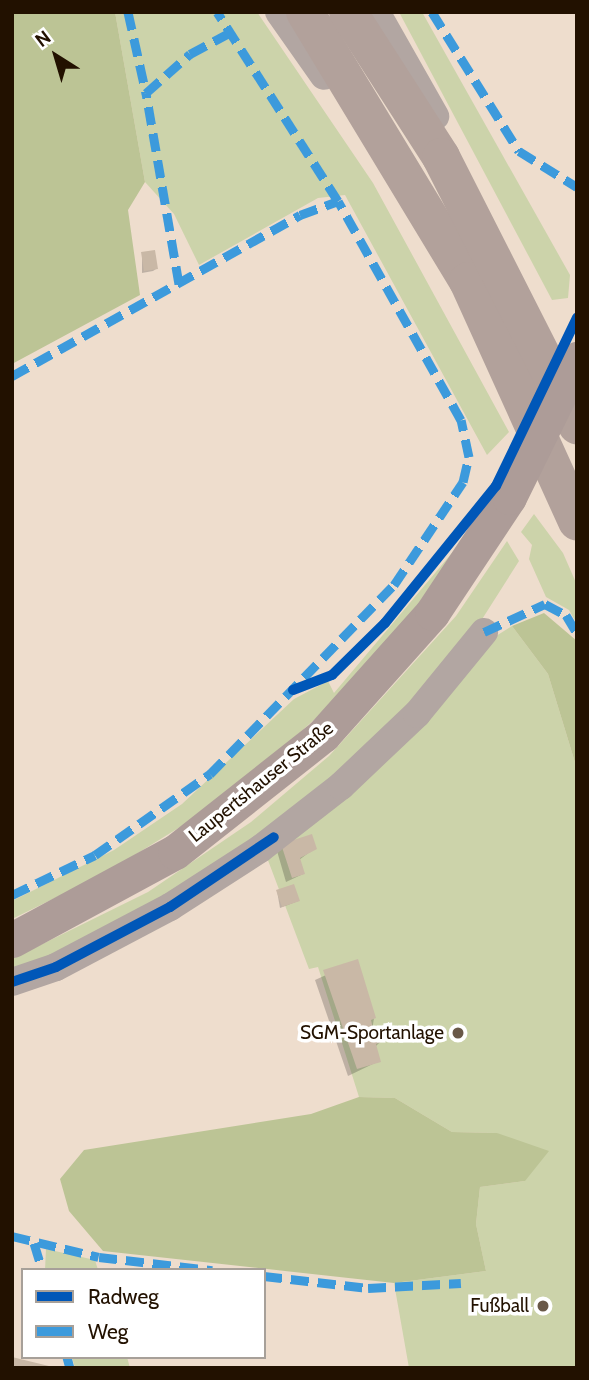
<!DOCTYPE html>
<html>
<head>
<meta charset="utf-8">
<style>
	body { margin:0 }
	#map { position:relative; width:589px; height:1380px; overflow:hidden; background:#eeddcd; font-family:Cabin,sans-serif }
	div>[style] { position:absolute }
	.green>* { inset:0; background:#ccd3aa }
	.forest>* { inset:0; background:#bcc495 }
	.shadow>* { inset:0; background:#0003 }
	.building>* { inset:0; background:#c9b8a6 }
	.minor>* { height:28px; margin:-14px; padding:0 14px; transform-origin:14px; border-radius:14px; background:#b2a6a2 }
	.major>* { height:35px; margin:-17.5px; padding:0 17.5px; transform-origin:17.5px; border-radius:17.5px; background:#ad9c98 }
	.highway>* { height:38px; margin:-19px; padding:0 19px; transform-origin:19px; border-radius:19px; background:#b2a19b }
	.major-bridge>* { height:35px; margin:-17.5px; padding:0 17.5px; transform-origin:17.5px; border-radius:17.5px; background:#ad9c98 }
	.quiet>* { height:9px; margin-top:-4.5px; transform-origin:0; background:repeating-linear-gradient(90deg,#3c9adc 0 18px,transparent 0 27px) }
	.cycleway>* { height:10px; margin:-5px; padding:0 5px; transform-origin:5px; border-radius:5px; background:#0057b8 }
	.dots>* { width:19px; height:19px; translate:-50% -50%; box-sizing:border-box; border:4px solid #fff; border-radius:50% }
	span { translate:-50% -50%; white-space:nowrap; text-align:center; line-height:1.15; -webkit-text-stroke:7px #fff; paint-order:stroke }
	.street-label { font-size:19px; color:#210 }
	.poi-label { font-size:19px; color:#210 }
	.right { translate:-100% -50%; text-align:right }
	.frame { position:absolute; inset:0; border:14px solid #210; pointer-events:none }
	.legend { position:absolute; left:21px; top:1268px; width:245px; height:91px; box-sizing:border-box; background:#fff; border:2px solid #a7a099; margin:0; padding:9px 12px; list-style:none; font-size:21px; color:#210 }
	.legend li { display:flex; align-items:center; gap:14px; height:35px }
	.legend b { width:35px; border:2px solid #a7a099 }
	.north { position:absolute; left:21px; top:21px; width:70px; height:70px; -webkit-text-stroke:5px #fff; paint-order:stroke; rotate:323deg; font-size:19px; font-weight:700; line-height:28px; text-align:center; color:#210 }
	.north::after { content:''; display:block; margin:auto; width:24px; height:32px; background:#210; clip-path:polygon(50% 0,100% 100%,50% 72%,0 100%) }
</style>
</head>
<body>
<div id="map">
	<div class="green">
		<div style="clip-path:polygon(115px 12px,257px 12px,373px 183px,509px 432px,487px 455px,345px 195px,318px 198px,199px 265px,174px 214px,145px 182px)"></div>
		<div style="clip-path:polygon(399px 12px,422px 12px,570px 275px,568px 298px,552px 300px)"></div>
		<div style="clip-path:polygon(494px 503px,365px 674px,227px 798px,104px 874px,12px 919px,12px 901px,114px 850px,182px 804px,294px 699px,328px 681px,334px 693px)"></div>
		<div style="clip-path:polygon(534px 514px,563px 553px,577px 585px,577px 624px,569px 610px,546px 597px,529px 559px,532px 545px,521px 532px)"></div>
		<div style="clip-path:polygon(507px 541px,519px 561px,472px 635px,402px 716px,321px 791px,168px 902px,12px 977px,12px 959px,148px 892px,251px 822px,329px 756px,456px 616px)"></div>
		<div style="clip-path:polygon(512px 626px,548px 674px,577px 769px,577px 1368px,409px 1368px,394px 1283px,486px 1271px,476px 1224px,480px 1187px,525px 1181px,497px 1133px,452px 1132px,395px 1098px,359px 1097px,318px 967px,309px 969px,266px 855px,488px 641px)"></div>
		<div style="clip-path:polygon(46px 1249px,95px 1260px,98px 1270px,45px 1270px)"></div>
		<div style="clip-path:polygon(72px 1357px,127px 1357px,130px 1368px,75px 1368px)"></div>
	</div>
	<div class="forest">
		<div style="clip-path:polygon(12px 12px,115px 12px,145px 182px,128px 210px,140px 295px,12px 364px)"></div>
		<div style="clip-path:polygon(544px 613px,577px 641px,577px 769px,548px 674px,512px 626px)"></div>
		<div style="clip-path:polygon(359px 1097px,395px 1098px,452px 1132px,497px 1133px,549px 1151px,525px 1181px,480px 1187px,476px 1224px,486px 1271px,394px 1283px,103px 1251px,69px 1211px,60px 1179px,84px 1150px,311px 1114px)"></div>
	</div>
	<div class="shadow">
		<div style="clip-path:polygon(142px 254px,156px 269px,153px 271px,142px 273px)"></div>
		<div style="clip-path:polygon(282px 845px,315px 848px,299px 860px,303px 874px,286px 882px,277px 851px)"></div>
		<div style="clip-path:polygon(277px 891px,298px 901px,280px 908px)"></div>
		<div style="clip-path:polygon(357px 961px,374px 1018px,372px 1031px,381px 1041px,375px 1047px,379px 1061px,348px 1076px,315px 980px)"></div>
	</div>
	<div class="building">
		<div style="clip-path:polygon(155px 250px,158px 269px,144px 271px,141px 252px)"></div>
		<div style="clip-path:polygon(312px 834px,317px 849px,300px 858px,305px 874px,292px 878px,281px 844px)"></div>
		<div style="clip-path:polygon(294px 884px,300px 901px,282px 907px,276px 890px)"></div>
		<div style="clip-path:polygon(358px 959px,376px 1018px,371px 1020px,373px 1029px,379px 1027px,383px 1041px,376px 1044px,381px 1062px,357px 1069px,323px 970px)"></div>
		<div style="clip-path:polygon(12px 1357px,53px 1367px,53px 1368px,12px 1368px)"></div>
	</div>
	<div class="minor">
		<div style="left:279px;top:12px;width:78px;rotate:54.9deg"></div>
		<div style="left:376px;top:12px;width:120px;rotate:60.4deg"></div>
		<div style="left:12px;top:982px;width:46px;rotate:-18.8deg"></div>
		<div style="left:56px;top:967px;width:129px;rotate:-27.8deg"></div>
		<div style="left:170px;top:907px;width:107px;rotate:-32.8deg"></div>
		<div style="left:260px;top:849px;width:103px;rotate:-37.9deg"></div>
		<div style="left:341px;top:786px;width:105px;rotate:-43.5deg"></div>
		<div style="left:417px;top:714px;width:106px;rotate:-50.7deg"></div>
	</div>
	<div class="major">
		<div style="left:12px;top:940px;width:185px;rotate:-28.4deg"></div>
		<div style="left:175px;top:852px;width:189px;rotate:-38.3deg"></div>
		<div style="left:323px;top:735px;width:164px;rotate:-48.2deg"></div>
		<div style="left:432px;top:613px;width:139px;rotate:-56.4deg"></div>
	</div>
	<div class="highway">
		<div style="left:305px;top:12px;width:315px;rotate:58.8deg"></div>
		<div style="left:468px;top:281px;width:264px;rotate:65.6deg"></div>
		<div style="left:348px;top:12px;width:172px;rotate:57.3deg"></div>
		<div style="left:441px;top:157px;width:301px;rotate:63.1deg"></div>
	</div>
	<div class="major-bridge">
		<div style="left:509px;top:497px;width:154px;rotate:-63.8deg"></div>
	</div>
	<div class="quiet">
		<div style="left:128px;top:12px;width:83px;rotate:77.5deg"></div>
		<div style="left:432px;top:12px;width:164px;rotate:58deg"></div>
		<div style="left:519px;top:151px;width:68px;rotate:31.8deg"></div>
		<div style="left:179px;top:284px;width:194px;rotate:-99.8deg"></div>
		<div style="left:146px;top:93px;width:59px;rotate:-41.6deg"></div>
		<div style="left:190px;top:54px;width:47px;rotate:-28.2deg"></div>
		<div style="left:12px;top:376px;width:330px;rotate:-29.2deg"></div>
		<div style="left:300px;top:215px;width:40px;rotate:-20.2deg"></div>
		<div style="left:484px;top:632px;width:67px;rotate:-24.7deg"></div>
		<div style="left:545px;top:604px;width:24px;rotate:28deg"></div>
		<div style="left:566px;top:615px;width:21px;rotate:59deg"></div>
		<div style="left:12px;top:895px;width:92px;rotate:-25.7deg"></div>
		<div style="left:95px;top:855px;width:141px;rotate:-35.2deg"></div>
		<div style="left:210px;top:774px;width:264px;rotate:-45.8deg"></div>
		<div style="left:394px;top:585px;width:124px;rotate:-56.2deg"></div>
		<div style="left:463px;top:482px;width:26px;rotate:-77deg"></div>
		<div style="left:469px;top:457px;width:38px;rotate:-102deg"></div>
		<div style="left:461px;top:420px;width:251px;rotate:-119.3deg"></div>
		<div style="left:338px;top:201px;width:224px;rotate:-122.6deg"></div>
		<div style="left:12px;top:1236px;width:89px;rotate:13.6deg"></div>
		<div style="left:99px;top:1257px;width:114px;rotate:6.6deg"></div>
		<div style="left:34px;top:1243px;width:28px;rotate:73deg"></div>
		<div style="left:264px;top:1276px;width:105px;rotate:6.6deg"></div>
		<div style="left:368px;top:1288px;width:93px;rotate:-3.1deg"></div>
		<div style="left:67px;top:1357px;width:11px;rotate:75deg"></div>
	</div>
	<div class="cycleway">
		<div style="left:293px;top:690px;width:42px;rotate:-21deg"></div>
		<div style="left:332px;top:675px;width:74px;rotate:-44.5deg"></div>
		<div style="left:385px;top:623px;width:176px;rotate:-51deg"></div>
		<div style="left:496px;top:486px;width:187px;rotate:-64.3deg"></div>
		<div style="left:12px;top:982px;width:46px;rotate:-18.8deg"></div>
		<div style="left:56px;top:967px;width:129px;rotate:-27.8deg"></div>
		<div style="left:170px;top:907px;width:125px;rotate:-33.9deg"></div>
	</div>
	<div class="dots">
		<div style="left:458px;top:1033px;background:#695848"></div>
		<div style="left:543px;top:1306px;background:#695848"></div>
	</div>
	<div class="street-label">
		<span style="left:261px;top:782px;rotate:-39deg">Laupertshauser Straße</span>
	</div>
	<div class="poi-label">
		<span class="right" style="left:444px;top:1033px">SGM-Sportanlage</span>
		<span class="right" style="left:529px;top:1306px">Fußball</span>
	</div>
	<div class="frame"></div>
	<ul class="legend">
	<li><b style="height:9px;background:#0057b8"></b>Radweg</li>
	<li><b style="height:9px;background:#3c9adc"></b>Weg</li>
	</ul>
	<div class="north">N</div>
</div>
</body>
</html>
